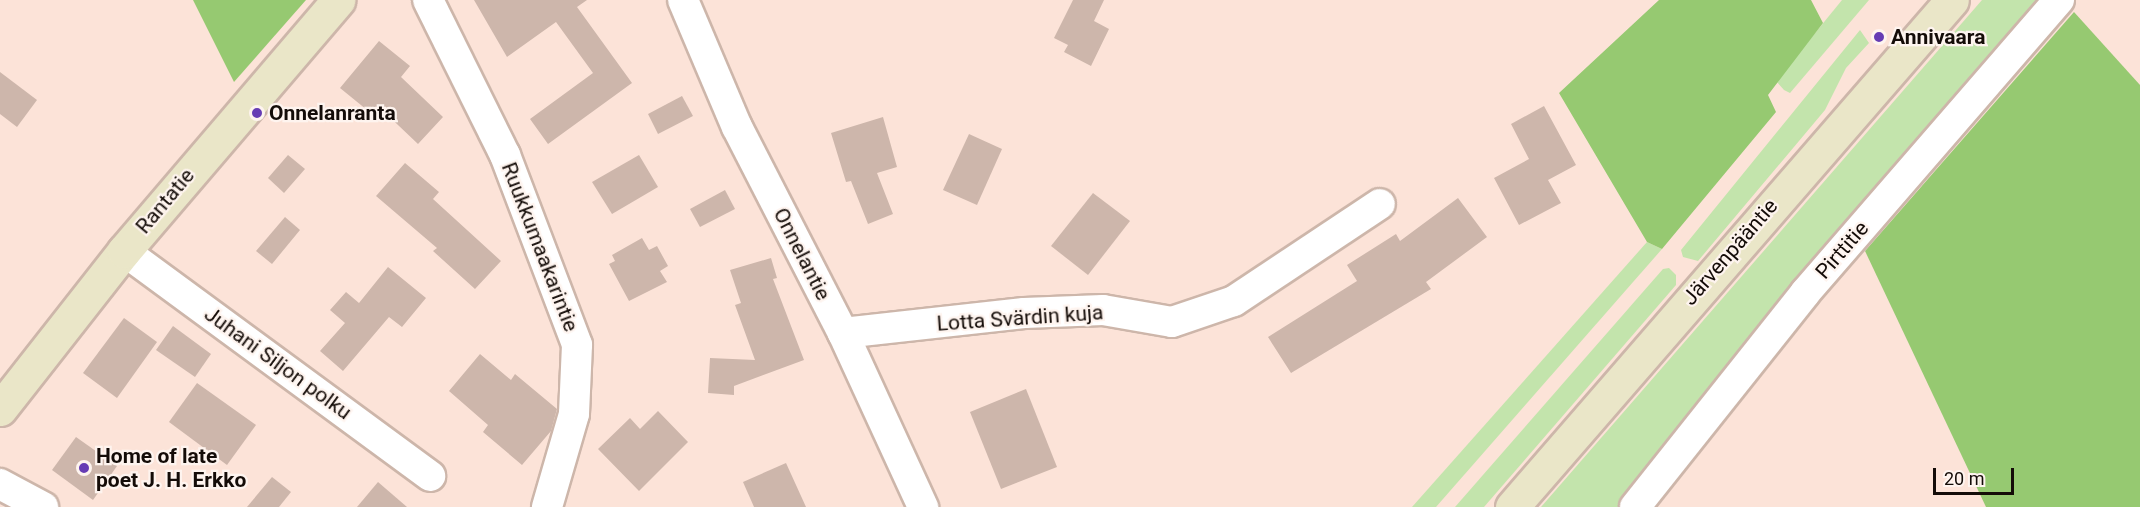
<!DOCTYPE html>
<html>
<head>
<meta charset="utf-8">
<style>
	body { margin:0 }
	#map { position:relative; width:2140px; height:507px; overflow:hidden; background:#fce3d8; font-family:Roboto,sans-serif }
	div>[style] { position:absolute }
	.green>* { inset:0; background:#c3e4ac }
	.forest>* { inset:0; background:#96c971 }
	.building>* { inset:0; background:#cdb6ab }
	.roads { filter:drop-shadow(2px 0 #cdb6aa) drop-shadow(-2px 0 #cdb6aa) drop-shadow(0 2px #cdb6aa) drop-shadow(0 -2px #cdb6aa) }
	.street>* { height:30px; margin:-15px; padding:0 15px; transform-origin:15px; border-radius:15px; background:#fff }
	.secondary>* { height:33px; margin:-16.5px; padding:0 16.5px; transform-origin:16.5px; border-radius:16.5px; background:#eae6c8 }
	.dots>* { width:16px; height:16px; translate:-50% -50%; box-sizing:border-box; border:3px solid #fef4ef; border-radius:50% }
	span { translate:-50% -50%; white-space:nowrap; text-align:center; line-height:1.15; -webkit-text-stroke:4.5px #fef4ef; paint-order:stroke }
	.poi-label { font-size:21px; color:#140c08; font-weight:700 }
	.left { translate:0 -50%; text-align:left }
	.street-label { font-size:21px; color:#140c08 }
	.scale { position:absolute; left:1933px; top:468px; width:81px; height:27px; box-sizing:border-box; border:3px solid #140c08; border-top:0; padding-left:8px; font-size:18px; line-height:21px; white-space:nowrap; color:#140c08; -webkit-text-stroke:4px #fef4ef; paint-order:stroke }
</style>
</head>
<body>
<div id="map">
	<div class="green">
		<div style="clip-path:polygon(1842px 0,1869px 0,1790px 93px,1784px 90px,1776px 81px)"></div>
		<div style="clip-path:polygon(1982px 0,2048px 0,1619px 507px,1541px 507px)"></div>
		<div style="clip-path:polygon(1860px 30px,1869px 43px,1846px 68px,1825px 110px,1698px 261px,1683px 257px,1681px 250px)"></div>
		<div style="clip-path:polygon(1647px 242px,1662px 249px,1436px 507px,1412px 507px)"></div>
		<div style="clip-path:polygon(1669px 268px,1676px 275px,1676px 285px,1484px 507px,1455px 507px,1663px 269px)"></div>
	</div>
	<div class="forest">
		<div style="clip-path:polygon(193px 0,306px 0,234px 82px)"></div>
		<div style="clip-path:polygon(1659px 0,1811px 0,1823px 23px,1768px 95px,1776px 112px,1662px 249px,1647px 242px,1559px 93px)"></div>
		<div style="clip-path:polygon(2074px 12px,2140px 85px,2140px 507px,1986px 507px,1865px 251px)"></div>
	</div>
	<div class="building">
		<div style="clip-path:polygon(474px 0,587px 0,577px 7px,632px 83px,548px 144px,530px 119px,593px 73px,556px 22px,507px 57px)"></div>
		<div style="clip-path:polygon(1073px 0,1104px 0,1094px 21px,1109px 29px,1091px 66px,1064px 52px,1068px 45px,1054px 38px)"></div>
		<div style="clip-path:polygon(379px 41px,410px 66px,401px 77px,443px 117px,418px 144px,378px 106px,372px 114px,340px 88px)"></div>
		<div style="clip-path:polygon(0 72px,37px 100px,17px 127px,0 114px)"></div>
		<div style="clip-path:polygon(682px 96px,693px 116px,658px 134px,648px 114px)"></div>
		<div style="clip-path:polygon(1544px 106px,1576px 165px,1548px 180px,1561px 203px,1519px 225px,1494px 178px,1529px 159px,1511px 124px)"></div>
		<div style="clip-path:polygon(883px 117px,897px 167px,877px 173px,893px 214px,868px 224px,851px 181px,846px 182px,831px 133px)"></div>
		<div style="clip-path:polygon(969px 134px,1002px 149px,977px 205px,943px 190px)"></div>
		<div style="clip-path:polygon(288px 155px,305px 169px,284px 193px,268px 178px)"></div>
		<div style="clip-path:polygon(639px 155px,658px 187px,612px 214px,592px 182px)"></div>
		<div style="clip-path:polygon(405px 163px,439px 192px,433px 199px,501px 261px,475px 289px,433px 251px,437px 248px,376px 196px)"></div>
		<div style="clip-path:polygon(725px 190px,735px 209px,700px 227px,690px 209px)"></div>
		<div style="clip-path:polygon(1093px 193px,1130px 221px,1088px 275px,1051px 246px)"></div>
		<div style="clip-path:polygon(1458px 198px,1487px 237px,1426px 282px,1431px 289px,1291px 373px,1268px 337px,1357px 281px,1347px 265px,1396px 234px,1400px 241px)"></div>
		<div style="clip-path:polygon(285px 217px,300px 230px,272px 264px,256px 251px)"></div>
		<div style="clip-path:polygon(642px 238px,649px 250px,657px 246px,668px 266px,660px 271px,667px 282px,629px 301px,609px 264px,615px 261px,612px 255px)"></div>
		<div style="clip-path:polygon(771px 258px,777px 278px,773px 279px,804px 360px,734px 386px,734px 395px,708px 393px,710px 358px,755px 360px,735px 305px,741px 303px,730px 270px)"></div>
		<div style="clip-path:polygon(388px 267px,426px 298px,402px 327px,389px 317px,343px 371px,320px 351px,345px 323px,330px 310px,346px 292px,359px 303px)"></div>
		<div style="clip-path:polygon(124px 318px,157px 342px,117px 398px,83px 373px)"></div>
		<div style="clip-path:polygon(173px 326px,211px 354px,195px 377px,156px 350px)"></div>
		<div style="clip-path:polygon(480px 354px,511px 380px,515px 374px,557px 409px,551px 431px,522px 465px,483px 432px,488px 425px,449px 391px)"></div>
		<div style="clip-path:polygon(197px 383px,256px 425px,227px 465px,169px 422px)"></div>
		<div style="clip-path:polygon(1026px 389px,1057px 467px,1001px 489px,970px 412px)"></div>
		<div style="clip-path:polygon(658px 411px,688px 442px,639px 491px,598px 449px,630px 418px,640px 429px)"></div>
		<div style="clip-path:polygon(76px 437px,117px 466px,93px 500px,52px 470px)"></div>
		<div style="clip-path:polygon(786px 463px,806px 507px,754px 507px,743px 482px)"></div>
		<div style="clip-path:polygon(272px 477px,291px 492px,279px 507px,247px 507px)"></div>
		<div style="clip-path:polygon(378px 482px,407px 507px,357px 507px)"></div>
	</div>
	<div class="roads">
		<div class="street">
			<div style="left:428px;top:0;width:173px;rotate:63.6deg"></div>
			<div style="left:505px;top:155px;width:203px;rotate:69.2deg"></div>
			<div style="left:577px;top:345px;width:69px;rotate:92.5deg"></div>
			<div style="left:574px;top:414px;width:97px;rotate:106.2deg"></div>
			<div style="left:683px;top:0;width:138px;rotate:67deg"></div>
			<div style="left:737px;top:127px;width:232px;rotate:62.8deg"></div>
			<div style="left:843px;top:333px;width:192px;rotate:65.3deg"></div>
			<div style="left:124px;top:251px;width:380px;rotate:36.3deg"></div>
			<div style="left:843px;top:333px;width:182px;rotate:-6.3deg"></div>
			<div style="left:1024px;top:313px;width:79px;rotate:-2.2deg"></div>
			<div style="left:1103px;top:310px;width:70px;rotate:9.9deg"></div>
			<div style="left:1172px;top:322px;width:65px;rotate:-18.7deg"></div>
			<div style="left:1234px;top:301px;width:175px;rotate:-33.6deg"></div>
			<div style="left:0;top:484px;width:49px;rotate:28.1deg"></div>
			<div style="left:1635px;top:507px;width:273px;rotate:-51.5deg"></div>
			<div style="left:1805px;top:293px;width:388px;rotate:-49.1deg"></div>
		</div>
		<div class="secondary">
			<div style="left:0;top:409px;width:201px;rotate:-51.9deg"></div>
			<div style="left:124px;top:251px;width:330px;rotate:-49.5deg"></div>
			<div style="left:1512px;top:507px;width:671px;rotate:-49.05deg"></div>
		</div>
	</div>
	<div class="dots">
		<div style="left:1879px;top:37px;background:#663cb4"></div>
		<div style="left:257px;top:113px;background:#663cb4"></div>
		<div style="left:84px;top:468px;background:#663cb4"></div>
	</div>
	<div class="poi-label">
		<span class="left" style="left:1891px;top:37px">Annivaara</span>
		<span class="left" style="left:269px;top:113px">Onnelanranta</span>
		<span class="left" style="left:96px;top:468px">Home of late<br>poet J. H. Erkko</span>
	</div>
	<div class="street-label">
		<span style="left:165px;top:201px;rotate:-50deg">Rantatie</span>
		<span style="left:540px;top:247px;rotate:69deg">Ruukkumaakarintie</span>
		<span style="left:1842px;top:250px;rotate:-49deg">Pirttitie</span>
		<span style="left:1730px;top:252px;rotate:-49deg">Järvenpääntie</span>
		<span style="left:802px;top:254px;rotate:63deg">Onnelantie</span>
		<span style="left:1020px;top:318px;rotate:-4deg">Lotta Svärdin kuja</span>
		<span style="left:278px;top:363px;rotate:36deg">Juhani Siljon polku</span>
	</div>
	<div class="scale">20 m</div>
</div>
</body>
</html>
